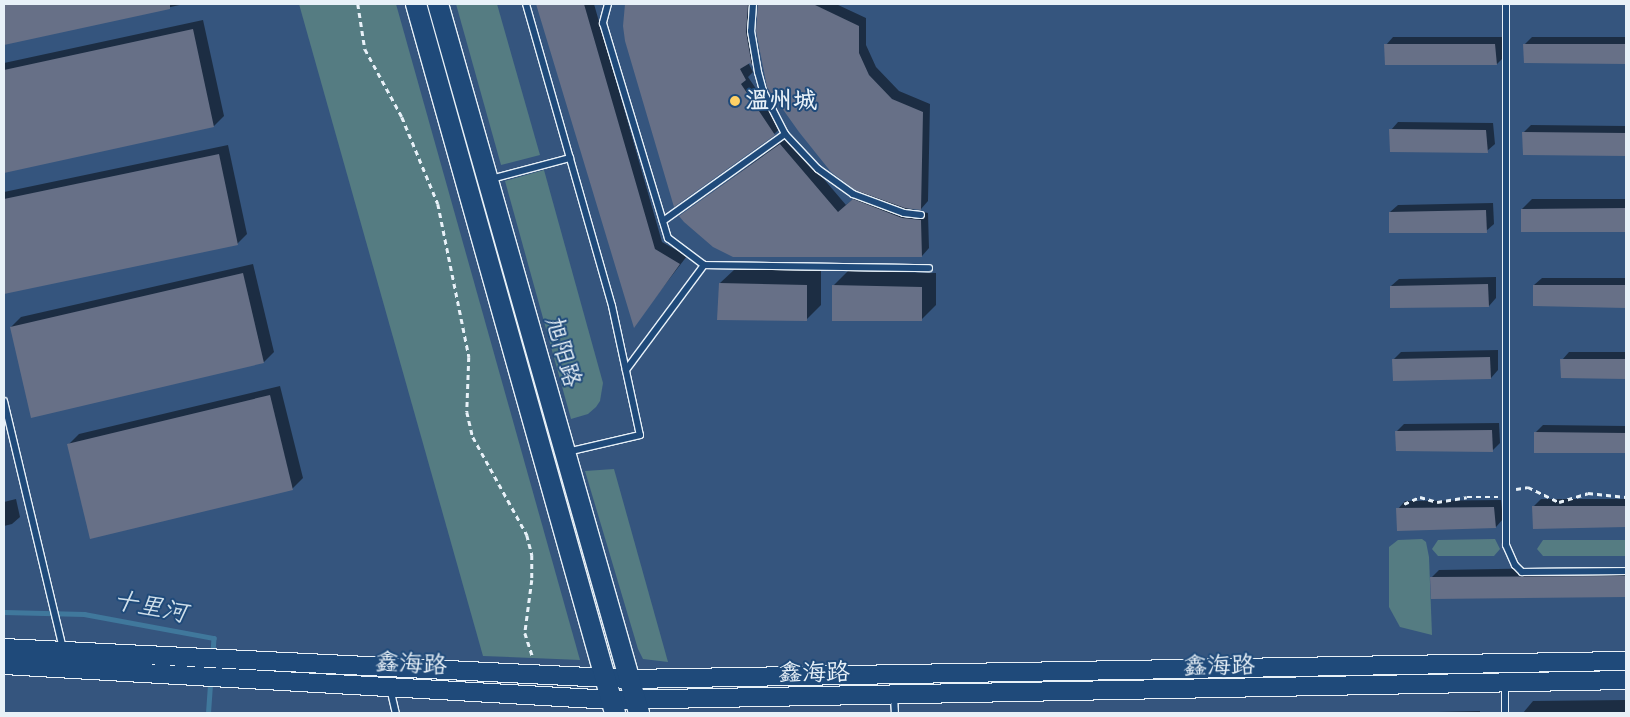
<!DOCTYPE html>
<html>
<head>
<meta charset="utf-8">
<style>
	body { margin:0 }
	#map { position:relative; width:1630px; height:717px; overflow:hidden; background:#35557e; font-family:Caveat,"LXGW WenKai TC",sans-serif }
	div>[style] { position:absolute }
	.green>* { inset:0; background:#557c82 }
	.shadow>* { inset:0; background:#0007 }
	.stream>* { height:4.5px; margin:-2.25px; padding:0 2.25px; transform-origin:2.25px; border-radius:2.25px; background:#40789c }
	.building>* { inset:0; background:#677087 }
	.path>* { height:2.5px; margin-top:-1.25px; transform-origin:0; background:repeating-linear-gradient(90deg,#e8f1f8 0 5px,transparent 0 9px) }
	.roads { filter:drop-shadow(1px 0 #e8f1f8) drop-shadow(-1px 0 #e8f1f8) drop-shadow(0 1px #e8f1f8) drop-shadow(0 -1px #e8f1f8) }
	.lane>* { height:6px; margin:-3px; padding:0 3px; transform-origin:3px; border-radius:3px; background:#1f4a7a }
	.secondary>* { height:18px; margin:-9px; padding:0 9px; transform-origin:9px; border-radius:9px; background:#1f4a7a }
	.primary>* { height:20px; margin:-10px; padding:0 10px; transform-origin:10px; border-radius:10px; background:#1f4a7a }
	.dots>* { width:14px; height:14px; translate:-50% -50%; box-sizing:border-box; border:2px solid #1f4a7a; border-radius:50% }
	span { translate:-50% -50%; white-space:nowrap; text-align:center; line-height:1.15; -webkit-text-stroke:4px #1f4a7a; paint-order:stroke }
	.poi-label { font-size:24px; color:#e8f1f8; font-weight:700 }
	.left { translate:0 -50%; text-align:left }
	.street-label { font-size:24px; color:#e8f1f8 }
	.water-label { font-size:25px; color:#cfdfea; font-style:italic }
	.frame { position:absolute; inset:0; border:5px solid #e8f1f8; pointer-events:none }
</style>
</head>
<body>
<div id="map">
	<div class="green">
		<div style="clip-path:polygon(299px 4px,396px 4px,580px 660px,483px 656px)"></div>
		<div style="clip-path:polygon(456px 4px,497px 4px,540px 155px,501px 165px)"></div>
		<div style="clip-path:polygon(544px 170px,603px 383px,600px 401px,596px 407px,588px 414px,571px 419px,505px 181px)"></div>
		<div style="clip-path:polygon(614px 469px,668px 662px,643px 659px,638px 649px,585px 471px)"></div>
		<div style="clip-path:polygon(1422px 539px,1426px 542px,1429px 557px,1432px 635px,1400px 627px,1389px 607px,1389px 547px,1398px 540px)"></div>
		<div style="clip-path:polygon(1495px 539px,1500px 549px,1494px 556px,1438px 556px,1432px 549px,1438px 540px)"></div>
		<div style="clip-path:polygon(1543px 540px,1626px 540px,1626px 556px,1543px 556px,1537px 549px)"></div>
	</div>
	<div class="shadow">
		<div style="clip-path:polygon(4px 4px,184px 4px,4px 44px)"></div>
		<div style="clip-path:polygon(537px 4px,594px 4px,662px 242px,687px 256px,634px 325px)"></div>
		<div style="clip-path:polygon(627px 4px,755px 4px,753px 22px,759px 57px,752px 64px,748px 62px,753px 72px,748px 77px,782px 127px,774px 134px)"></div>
		<div style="clip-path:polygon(759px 4px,836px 4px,866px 18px,866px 45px,876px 67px,899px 91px,930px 104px,928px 201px,921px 209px,902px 207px,928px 213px,929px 248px,922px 256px,681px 216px,788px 137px,846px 205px,863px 191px,757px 31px)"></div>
		<div style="clip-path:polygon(203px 20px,224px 116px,214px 126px,4px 171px,4px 63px)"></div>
		<div style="clip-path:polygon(1393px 37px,1503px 37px,1504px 57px,1497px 64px,1386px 45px)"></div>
		<div style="clip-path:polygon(1532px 37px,1626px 37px,1626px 62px,1526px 62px,1524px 45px)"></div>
		<div style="clip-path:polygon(1398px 122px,1493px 123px,1495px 144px,1487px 151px,1391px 130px)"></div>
		<div style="clip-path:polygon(1531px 125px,1626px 126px,1626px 154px,1524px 154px,1524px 132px)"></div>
		<div style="clip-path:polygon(228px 145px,247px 234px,237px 244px,4px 293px,4px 192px)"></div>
		<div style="clip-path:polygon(1532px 199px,1626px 199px,1626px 231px,1523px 231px,1522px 209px)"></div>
		<div style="clip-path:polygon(1493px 203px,1494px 224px,1486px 231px,1390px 212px,1398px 205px)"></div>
		<div style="clip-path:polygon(253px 264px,274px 352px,264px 362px,32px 416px,11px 327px,21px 317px)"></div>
		<div style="clip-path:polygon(735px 269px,821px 270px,821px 305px,806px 320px,720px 283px)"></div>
		<div style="clip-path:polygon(848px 271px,936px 273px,936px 305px,921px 320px,833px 286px)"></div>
		<div style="clip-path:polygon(1496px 277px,1496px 298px,1489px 306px,1391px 286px,1399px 279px)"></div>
		<div style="clip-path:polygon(1542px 278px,1626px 278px,1626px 306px,1534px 304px,1534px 285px)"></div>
		<div style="clip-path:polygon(1498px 350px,1498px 370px,1491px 378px,1393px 360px,1401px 352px)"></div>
		<div style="clip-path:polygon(1569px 352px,1626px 352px,1626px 377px,1562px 377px,1562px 360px)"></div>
		<div style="clip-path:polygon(280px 386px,303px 478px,292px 489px,69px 444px,79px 434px)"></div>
		<div style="clip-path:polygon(1499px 423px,1500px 443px,1493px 450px,1396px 432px,1404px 424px)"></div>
		<div style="clip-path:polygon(1543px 425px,1626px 426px,1626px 452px,1535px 452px,1535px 433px)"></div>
		<div style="clip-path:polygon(16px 499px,20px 517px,12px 524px,4px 526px,4px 502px)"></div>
		<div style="clip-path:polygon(1541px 499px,1626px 499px,1626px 526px,1535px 528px,1534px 506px)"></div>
		<div style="clip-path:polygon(1501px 500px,1503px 519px,1496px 527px,1398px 509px,1405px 501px)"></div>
		<div style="clip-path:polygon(1626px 567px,1626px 596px,1432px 598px,1431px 578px,1439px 570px)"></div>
		<div style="clip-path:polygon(1626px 700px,1626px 713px,1523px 713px,1533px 701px)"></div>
		<div style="clip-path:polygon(1480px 711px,1480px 713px,1395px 713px)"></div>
	</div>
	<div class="stream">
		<div style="left:4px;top:612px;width:80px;rotate:1.4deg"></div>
		<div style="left:84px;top:614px;width:132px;rotate:10.5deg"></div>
		<div style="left:214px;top:638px;width:16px;rotate:94deg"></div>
		<div style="left:208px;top:713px;width:31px;rotate:-86deg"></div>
	</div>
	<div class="building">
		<div style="clip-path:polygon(4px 4px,170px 4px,170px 9px,4px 45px)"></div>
		<div style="clip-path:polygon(536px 4px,584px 4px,655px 249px,680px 264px,634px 328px)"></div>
		<div style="clip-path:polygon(625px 4px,748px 4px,746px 32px,752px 66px,750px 63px,740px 69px,746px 80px,741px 84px,775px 135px,674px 207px,625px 41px,623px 26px)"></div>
		<div style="clip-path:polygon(758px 4px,813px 4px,859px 26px,859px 53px,869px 75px,892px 99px,923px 112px,921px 210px,905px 208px,855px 190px,831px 172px,799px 132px,767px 87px,756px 31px)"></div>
		<div style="clip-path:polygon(193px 29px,214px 127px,4px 173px,4px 70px)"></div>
		<div style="clip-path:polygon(1384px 44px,1495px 44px,1497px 65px,1385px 65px)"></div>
		<div style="clip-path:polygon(1523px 44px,1626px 44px,1626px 64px,1524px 63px)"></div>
		<div style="clip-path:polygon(1389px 129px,1486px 130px,1488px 153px,1390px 152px)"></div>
		<div style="clip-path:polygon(1522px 132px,1626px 133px,1626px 156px,1523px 155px)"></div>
		<div style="clip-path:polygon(780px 144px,838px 212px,853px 199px,902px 218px,921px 220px,922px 257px,733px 257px,713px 247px,684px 222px,679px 216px)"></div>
		<div style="clip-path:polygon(219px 154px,238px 245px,4px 294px,4px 199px)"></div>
		<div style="clip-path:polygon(1626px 208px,1626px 232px,1521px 232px,1521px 209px)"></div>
		<div style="clip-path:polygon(1486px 210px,1487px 233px,1389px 233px,1389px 212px)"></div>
		<div style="clip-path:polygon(243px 273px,264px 363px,31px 418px,10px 327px)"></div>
		<div style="clip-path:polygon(719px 283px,807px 285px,807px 321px,717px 320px)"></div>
		<div style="clip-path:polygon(1488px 284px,1489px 307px,1390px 308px,1390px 286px)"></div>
		<div style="clip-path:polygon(832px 285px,922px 287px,922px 321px,832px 321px)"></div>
		<div style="clip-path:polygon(1533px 285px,1626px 285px,1626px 308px,1533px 306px)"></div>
		<div style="clip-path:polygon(1490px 357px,1491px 379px,1393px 381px,1392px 359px)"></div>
		<div style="clip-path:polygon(1560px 359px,1626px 359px,1626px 379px,1561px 378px)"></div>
		<div style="clip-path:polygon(270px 395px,293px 490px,90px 539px,67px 444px)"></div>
		<div style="clip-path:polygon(1492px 430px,1493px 452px,1396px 451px,1395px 431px)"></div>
		<div style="clip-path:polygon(1534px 432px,1626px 433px,1626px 453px,1534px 453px)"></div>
		<div style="clip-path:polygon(1532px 506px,1626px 506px,1626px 527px,1533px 529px)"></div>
		<div style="clip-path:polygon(1494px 507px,1496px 528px,1397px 531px,1396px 508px)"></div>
		<div style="clip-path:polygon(1626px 576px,1626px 597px,1431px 599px,1430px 577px)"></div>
	</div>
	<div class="path">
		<div style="left:358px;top:4px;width:46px;rotate:81.2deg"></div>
		<div style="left:365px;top:49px;width:77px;rotate:61.4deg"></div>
		<div style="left:402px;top:117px;width:94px;rotate:67.5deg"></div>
		<div style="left:438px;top:204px;width:156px;rotate:78.5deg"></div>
		<div style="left:469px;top:357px;width:55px;rotate:92.1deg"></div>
		<div style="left:467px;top:412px;width:26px;rotate:77deg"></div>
		<div style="left:473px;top:437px;width:112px;rotate:61.1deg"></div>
		<div style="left:527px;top:535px;width:21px;rotate:76deg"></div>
		<div style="left:532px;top:555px;width:25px;rotate:90deg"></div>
		<div style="left:532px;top:580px;width:53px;rotate:97.5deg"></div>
		<div style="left:525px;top:633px;width:26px;rotate:72deg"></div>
		<div style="left:1516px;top:489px;width:12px;rotate:-9deg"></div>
		<div style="left:1528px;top:487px;width:34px;rotate:26deg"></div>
		<div style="left:1559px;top:502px;width:30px;rotate:-17deg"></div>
		<div style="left:1588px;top:493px;width:38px;rotate:6deg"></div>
		<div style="left:1404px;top:504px;width:17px;rotate:-24deg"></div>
		<div style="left:1420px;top:497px;width:18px;rotate:16deg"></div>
		<div style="left:1437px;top:502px;width:30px;rotate:-9deg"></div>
		<div style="left:1467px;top:497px;width:31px"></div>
	</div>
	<div class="roads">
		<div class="lane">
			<div style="left:526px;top:4px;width:314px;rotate:74.1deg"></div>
			<div style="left:612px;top:306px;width:132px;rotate:77.8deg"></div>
			<div style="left:640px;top:435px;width:75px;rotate:166.9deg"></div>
			<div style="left:608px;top:4px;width:20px;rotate:105deg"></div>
			<div style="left:603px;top:23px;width:225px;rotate:73.2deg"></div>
			<div style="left:668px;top:238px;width:45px;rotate:36.9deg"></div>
			<div style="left:704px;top:265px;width:225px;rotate:0.8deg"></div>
			<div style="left:753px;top:4px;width:27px;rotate:94deg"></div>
			<div style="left:751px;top:31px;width:42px;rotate:80.3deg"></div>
			<div style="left:758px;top:72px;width:20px;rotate:75deg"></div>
			<div style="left:763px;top:91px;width:48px;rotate:62.9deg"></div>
			<div style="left:785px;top:134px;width:48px;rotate:46.7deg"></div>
			<div style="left:818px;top:169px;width:43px;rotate:35.5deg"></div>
			<div style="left:853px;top:194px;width:54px;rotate:20.4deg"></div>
			<div style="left:904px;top:213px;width:17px;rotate:7deg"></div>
			<div style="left:1506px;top:4px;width:541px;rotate:90deg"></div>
			<div style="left:1506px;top:545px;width:22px;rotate:66deg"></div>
			<div style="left:1515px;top:565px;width:10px;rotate:45deg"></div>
			<div style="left:1522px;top:572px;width:104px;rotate:-0.6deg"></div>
			<div style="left:491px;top:179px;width:82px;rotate:-14.9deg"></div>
			<div style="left:663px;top:221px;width:150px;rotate:-35.5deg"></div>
			<div style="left:626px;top:370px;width:131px;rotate:-53.4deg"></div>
			<div style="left:4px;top:401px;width:254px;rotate:76.6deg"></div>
			<div style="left:1505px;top:685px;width:28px;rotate:90deg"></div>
			<div style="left:390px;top:688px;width:26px;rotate:77deg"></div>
			<div style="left:894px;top:696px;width:17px;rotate:87deg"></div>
		</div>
		<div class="secondary">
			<div style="left:4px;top:648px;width:627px;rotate:2.84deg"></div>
			<div style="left:630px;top:679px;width:996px;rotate:-1.04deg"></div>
			<div style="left:4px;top:665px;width:609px;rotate:3.29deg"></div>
			<div style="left:612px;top:700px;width:1014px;rotate:-1.13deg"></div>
		</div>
		<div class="primary">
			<div style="left:416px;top:4px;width:736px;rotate:74.32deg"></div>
			<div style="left:438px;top:4px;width:737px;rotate:74.17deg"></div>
		</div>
	</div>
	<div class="dots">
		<div style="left:735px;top:101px;background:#ffd166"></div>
	</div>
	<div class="poi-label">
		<span class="left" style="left:745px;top:101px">温州城</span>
	</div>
	<div class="street-label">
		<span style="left:563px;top:352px;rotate:74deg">旭阳路</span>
		<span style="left:411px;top:664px;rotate:3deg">鑫海路</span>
		<span style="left:1219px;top:666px;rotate:-1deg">鑫海路</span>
		<span style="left:814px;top:673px;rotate:-1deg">鑫海路</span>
	</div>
	<div class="water-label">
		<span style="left:150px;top:607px;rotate:11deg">十里河</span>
	</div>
	<div class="frame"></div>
</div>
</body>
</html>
